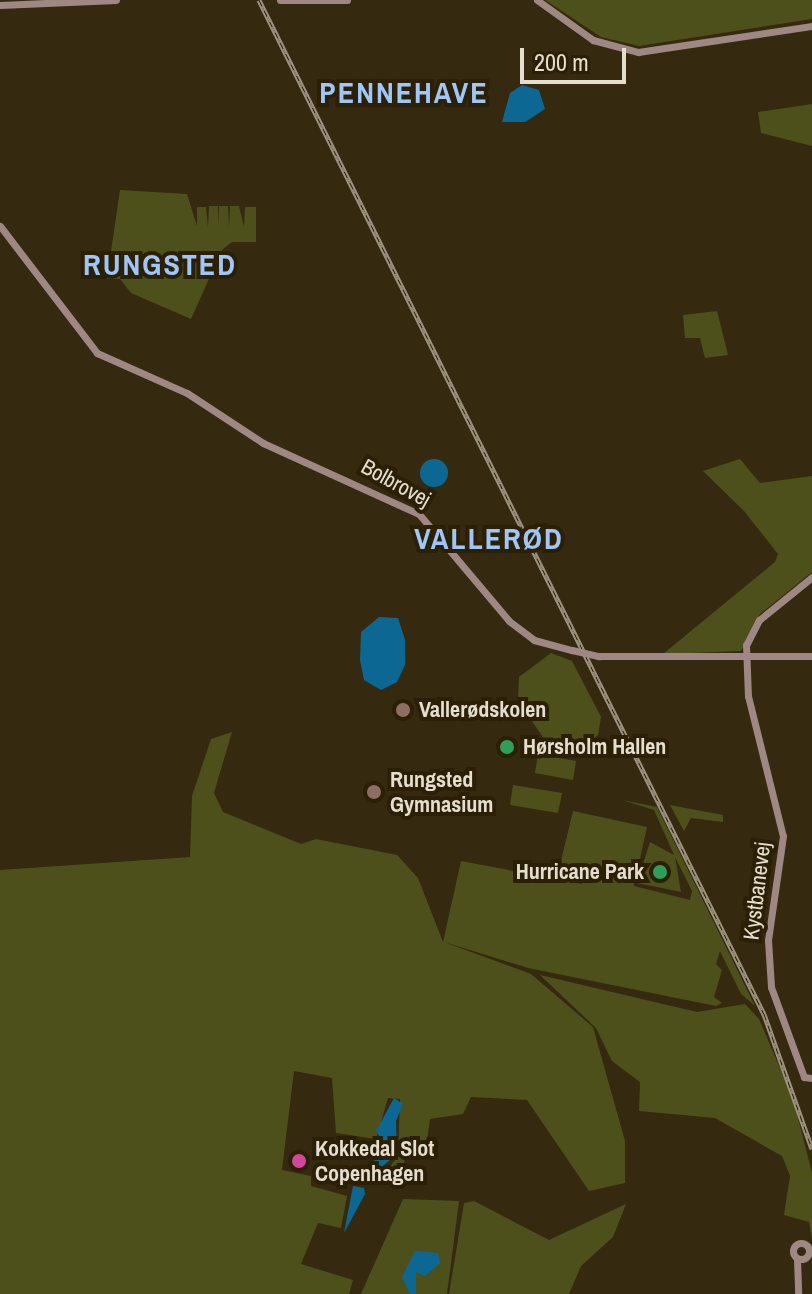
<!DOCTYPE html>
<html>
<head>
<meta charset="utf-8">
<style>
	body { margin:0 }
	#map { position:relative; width:812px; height:1294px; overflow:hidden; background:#352910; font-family:"Archivo Narrow",sans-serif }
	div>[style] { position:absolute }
	.green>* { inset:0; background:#4d501b }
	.water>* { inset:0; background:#0c6893 }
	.round { border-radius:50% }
	.secondary>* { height:7px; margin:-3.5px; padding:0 3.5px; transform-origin:3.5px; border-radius:3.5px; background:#9f8883 }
	.secondary>.ring { margin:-3.5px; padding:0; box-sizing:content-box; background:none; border:7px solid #9f8883; border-radius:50% }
	.rail>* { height:5px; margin-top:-2.5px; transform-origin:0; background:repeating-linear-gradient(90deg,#2b2006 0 6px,#9c9380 0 12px); box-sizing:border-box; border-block:2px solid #9c9380 }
	.secondary-bridge>* { height:7px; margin:-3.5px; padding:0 3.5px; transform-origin:3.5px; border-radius:3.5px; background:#9f8883 }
	.dots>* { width:22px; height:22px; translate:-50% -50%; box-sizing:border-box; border:4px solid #2b2006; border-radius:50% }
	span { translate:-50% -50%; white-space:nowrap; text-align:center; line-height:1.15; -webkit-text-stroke:8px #2b2006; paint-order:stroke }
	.street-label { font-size:22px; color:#e5decf }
	.poi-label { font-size:22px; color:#e5decf; font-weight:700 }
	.left { translate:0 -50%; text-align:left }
	.right { translate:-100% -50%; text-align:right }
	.district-label { font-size:30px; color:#9fc6f6; font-weight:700; letter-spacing:2px }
	.scale { position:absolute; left:520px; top:48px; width:106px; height:36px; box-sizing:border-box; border:4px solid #e5decf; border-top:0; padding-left:10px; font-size:24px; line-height:28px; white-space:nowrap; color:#e5decf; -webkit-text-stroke:6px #2b2006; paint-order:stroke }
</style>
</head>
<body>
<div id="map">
	<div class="green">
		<div style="clip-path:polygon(545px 0,812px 0,812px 19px,639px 46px,601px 37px)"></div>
		<div style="clip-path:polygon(812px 104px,812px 146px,761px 133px,758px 112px)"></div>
		<div style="clip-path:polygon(120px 190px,187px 194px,197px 226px,197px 207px,206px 207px,208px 227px,209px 206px,218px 206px,219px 227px,219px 206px,228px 206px,229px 227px,230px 206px,239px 206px,244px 227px,245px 207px,256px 207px,256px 242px,232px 242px,222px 250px,191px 319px,131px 293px,120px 279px,107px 279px)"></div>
		<div style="clip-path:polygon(717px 311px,728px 355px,705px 358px,700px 338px,685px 338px,683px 315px)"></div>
		<div style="clip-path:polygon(740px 459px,760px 483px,812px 476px,812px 572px,760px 614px,741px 651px,663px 654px,775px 562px,778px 554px,744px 511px,703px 471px)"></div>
		<div style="clip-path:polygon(551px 653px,572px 661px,601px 717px,598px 735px,575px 754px,552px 751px,518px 700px,519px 677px)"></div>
		<div style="clip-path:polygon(232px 732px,214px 793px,223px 812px,301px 844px,316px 839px,397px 855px,418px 878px,443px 942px,461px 861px,582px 884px,582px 876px,621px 884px,559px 869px,573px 811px,647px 827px,634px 886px,690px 900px,692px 891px,675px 857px,681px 892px,637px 883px,650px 842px,674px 855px,654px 810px,622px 800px,657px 807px,755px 1006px,741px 994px,720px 951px,716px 964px,722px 970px,714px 997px,722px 1003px,716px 1006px,528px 968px,444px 942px,531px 974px,593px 1027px,625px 1141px,625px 1183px,589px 1191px,527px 1100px,471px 1097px,463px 1114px,430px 1119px,426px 1148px,415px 1144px,406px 1152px,402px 1175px,388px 1169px,398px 1156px,400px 1099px,388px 1098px,376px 1139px,336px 1133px,332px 1078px,294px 1071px,282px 1170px,311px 1176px,311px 1186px,347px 1196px,341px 1228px,318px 1223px,301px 1264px,353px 1280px,349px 1294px,0 1294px,0 870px,190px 857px,192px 796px,211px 739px)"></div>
		<div style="clip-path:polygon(538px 754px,576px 761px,573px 780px,535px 773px)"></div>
		<div style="clip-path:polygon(513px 785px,562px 793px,558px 813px,510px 805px)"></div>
		<div style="clip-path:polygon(670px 805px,723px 815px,723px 822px,691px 818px,684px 831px)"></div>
		<div style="clip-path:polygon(540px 975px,697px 1012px,745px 1004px,759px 1019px,793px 1098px,812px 1173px,812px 1239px,809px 1222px,784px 1215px,790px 1176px,782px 1156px,715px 1118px,639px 1111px,640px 1082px,612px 1061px,596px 1028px)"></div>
		<div style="clip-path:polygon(403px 1199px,459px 1201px,447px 1294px,361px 1294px)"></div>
		<div style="clip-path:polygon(474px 1201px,549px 1240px,626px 1204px,613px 1237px,581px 1266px,569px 1294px,449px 1294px,464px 1203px)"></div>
	</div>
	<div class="water">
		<div style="clip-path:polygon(522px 85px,539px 90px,545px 109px,525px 122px,502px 122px,510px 93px)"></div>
		<div class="round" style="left:420px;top:459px;width:28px;height:28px"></div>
		<div style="clip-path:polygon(379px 617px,398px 618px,405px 640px,405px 665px,397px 682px,381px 690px,364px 680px,360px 660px,361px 632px)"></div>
		<div style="clip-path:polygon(394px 1098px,403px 1104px,396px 1121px,397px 1154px,377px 1171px,372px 1165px,384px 1143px,376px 1131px)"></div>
		<div style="clip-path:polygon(353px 1186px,364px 1188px,365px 1194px,344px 1233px)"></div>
		<div style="clip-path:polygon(415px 1251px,438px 1253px,440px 1263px,425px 1276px,416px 1272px,416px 1294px,410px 1294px,402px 1277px)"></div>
	</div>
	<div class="secondary">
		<div style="left:280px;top:0;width:67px"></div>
		<div style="left:537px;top:0;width:69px;rotate:35.5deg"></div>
		<div style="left:593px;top:40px;width:47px;rotate:14.9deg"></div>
		<div style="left:638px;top:52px;width:176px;rotate:-8.5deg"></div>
		<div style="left:0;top:5px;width:116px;rotate:-2.5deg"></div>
		<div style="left:0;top:226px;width:160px;rotate:52.6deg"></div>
		<div style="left:97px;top:353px;width:98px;rotate:24deg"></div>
		<div style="left:187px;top:393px;width:91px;rotate:33.3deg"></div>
		<div style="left:263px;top:443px;width:171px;rotate:24.5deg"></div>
		<div style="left:419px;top:514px;width:140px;rotate:49.9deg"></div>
		<div style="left:509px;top:621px;width:31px;rotate:37deg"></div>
		<div style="left:534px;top:640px;width:39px;rotate:15deg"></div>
		<div style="left:812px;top:577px;width:68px;rotate:140.9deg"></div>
		<div style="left:759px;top:620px;width:28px;rotate:117deg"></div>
		<div style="left:746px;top:645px;width:51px;rotate:87.8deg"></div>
		<div style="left:748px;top:696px;width:144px;rotate:76deg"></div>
		<div style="left:783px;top:836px;width:105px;rotate:98.2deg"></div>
		<div style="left:768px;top:940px;width:47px;rotate:86.3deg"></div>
		<div style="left:771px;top:987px;width:96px;rotate:69.9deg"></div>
		<div style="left:804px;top:1077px;width:8px;rotate:7deg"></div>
		<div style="left:599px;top:656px;width:213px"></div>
		<div class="ring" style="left:793px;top:1243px;width:9px;height:9px"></div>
		<div style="left:797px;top:1259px;width:35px;rotate:88deg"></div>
	</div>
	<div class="rail">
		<div style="left:259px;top:0;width:1133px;rotate:63.53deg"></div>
		<div style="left:764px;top:1014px;width:143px;rotate:70.4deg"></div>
	</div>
	<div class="secondary-bridge">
		<div style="left:572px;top:650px;width:28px;rotate:13deg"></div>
	</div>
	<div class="dots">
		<div style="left:403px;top:710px;background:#8d6e63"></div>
		<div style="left:507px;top:747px;background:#2e9e5b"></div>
		<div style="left:374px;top:792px;background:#8d6e63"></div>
		<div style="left:660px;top:872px;background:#2e9e5b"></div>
		<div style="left:299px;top:1161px;background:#d1479c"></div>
	</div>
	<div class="street-label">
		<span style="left:396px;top:483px;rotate:29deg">Bolbrovej</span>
		<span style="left:757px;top:891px;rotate:-83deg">Kystbanevej</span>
	</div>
	<div class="poi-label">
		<span class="left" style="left:419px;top:710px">Vallerødskolen</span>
		<span class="left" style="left:523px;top:747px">Hørsholm Hallen</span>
		<span class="left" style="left:390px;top:792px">Rungsted<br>Gymnasium</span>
		<span class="right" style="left:644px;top:872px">Hurricane Park</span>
		<span class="left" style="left:315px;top:1161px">Kokkedal Slot<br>Copenhagen</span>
	</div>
	<div class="district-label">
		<span style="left:404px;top:92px">PENNEHAVE</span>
		<span style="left:160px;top:264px">RUNGSTED</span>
		<span style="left:489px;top:538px">VALLERØD</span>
	</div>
	<div class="scale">200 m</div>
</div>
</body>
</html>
